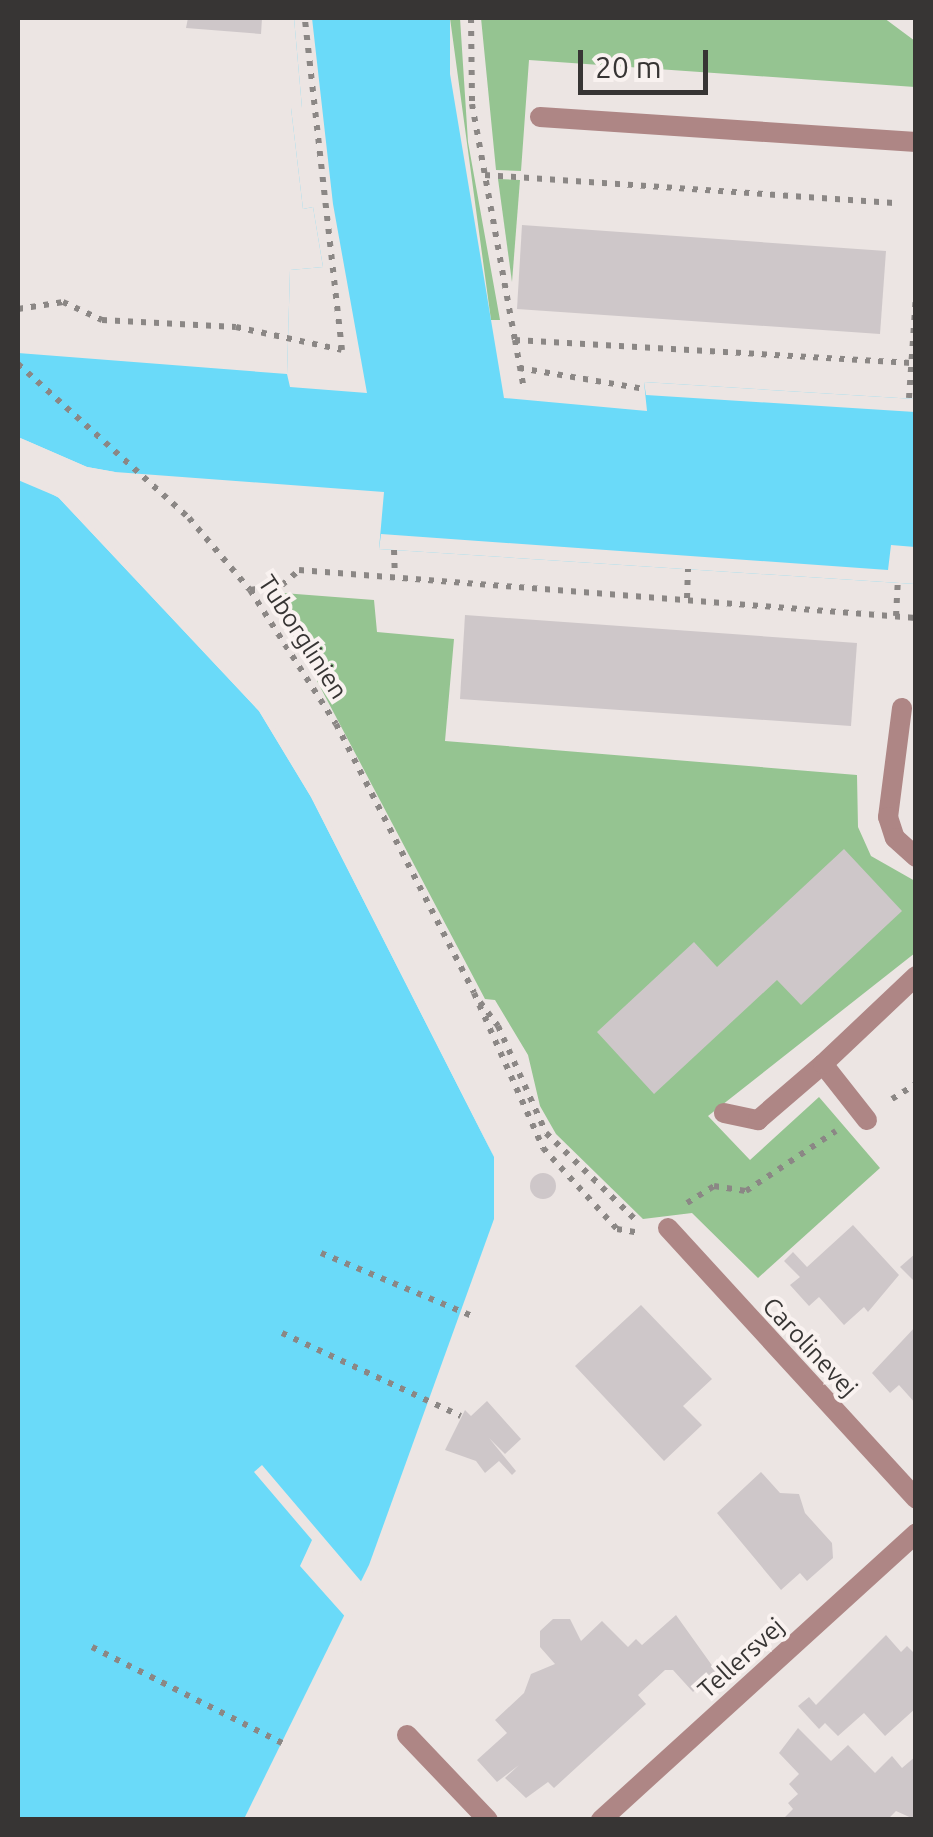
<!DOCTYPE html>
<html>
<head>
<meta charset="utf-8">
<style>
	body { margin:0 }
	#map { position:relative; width:933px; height:1837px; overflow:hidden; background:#ece5e3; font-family:Ubuntu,sans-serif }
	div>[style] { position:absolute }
	.green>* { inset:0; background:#95c491 }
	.water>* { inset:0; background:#6adaf9 }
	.pier>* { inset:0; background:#ece5e3 }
	.building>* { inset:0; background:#cec7c9 }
	.round { border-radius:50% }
	.path>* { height:6px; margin-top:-3px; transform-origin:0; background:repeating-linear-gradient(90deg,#8b8785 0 5px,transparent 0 13px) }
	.lane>* { height:20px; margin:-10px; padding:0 10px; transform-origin:10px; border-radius:10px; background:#ae8685 }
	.street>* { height:20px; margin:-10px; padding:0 10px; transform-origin:10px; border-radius:10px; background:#ae8685 }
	span { translate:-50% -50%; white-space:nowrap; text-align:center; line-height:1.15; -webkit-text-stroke:8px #f9f2f0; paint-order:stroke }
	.street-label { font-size:25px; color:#373534 }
	.frame { position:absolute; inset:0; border:20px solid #373534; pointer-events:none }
	.scale { position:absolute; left:578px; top:50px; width:130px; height:45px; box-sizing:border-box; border:5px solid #373534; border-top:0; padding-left:12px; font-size:30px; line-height:35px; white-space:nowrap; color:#373534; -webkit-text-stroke:8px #f9f2f0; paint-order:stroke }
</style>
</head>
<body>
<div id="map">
	<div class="green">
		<div style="clip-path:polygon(450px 18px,460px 18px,468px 142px,500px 320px,491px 320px)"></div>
		<div style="clip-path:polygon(481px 18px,884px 18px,915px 41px,915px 87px,529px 60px,521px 171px,496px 170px)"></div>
		<div style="clip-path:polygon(498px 179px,520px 180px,512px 282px)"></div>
		<div style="clip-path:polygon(270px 592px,374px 600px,377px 632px,454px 639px,445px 741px,857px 775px,858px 827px,871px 856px,915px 881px,915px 953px,708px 1116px,750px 1160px,819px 1097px,880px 1168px,758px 1278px,692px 1213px,643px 1219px,556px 1134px,540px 1106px,528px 1055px,495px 1000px,485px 999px)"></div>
	</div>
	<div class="water">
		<div style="clip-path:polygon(294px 18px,450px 18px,450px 74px,504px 398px,647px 411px,644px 382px,915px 399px,915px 584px,379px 549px,384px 492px,115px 472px,87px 467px,18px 437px,18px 353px,287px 374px,290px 270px,323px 267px,313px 207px,303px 209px,291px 108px,302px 108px)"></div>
		<div style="clip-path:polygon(18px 480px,58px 497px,259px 711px,311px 797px,494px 1157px,494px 1219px,369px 1565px,244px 1819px,18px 1819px)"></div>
	</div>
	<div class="pier">
		<div style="clip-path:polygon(294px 18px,312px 18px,333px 204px,367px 393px,290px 387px,287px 374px,290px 270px,323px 267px,313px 207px,303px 209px,291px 108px,302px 108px)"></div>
		<div style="clip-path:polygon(644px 382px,915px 399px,915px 412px,646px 395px)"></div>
		<div style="clip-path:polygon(18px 437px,87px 467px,115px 472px,85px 472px)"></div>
		<div style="clip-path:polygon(19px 475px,62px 494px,263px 708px,316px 795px,494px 1157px,311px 797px,259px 711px,59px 498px)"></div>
		<div style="clip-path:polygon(381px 534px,888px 570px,891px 545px,915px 547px,915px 584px,394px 550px,379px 549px)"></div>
		<div style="clip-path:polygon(262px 1465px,365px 1586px,349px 1621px,300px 1566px,312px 1540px,254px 1472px)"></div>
	</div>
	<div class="building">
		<div style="clip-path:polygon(188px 18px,262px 18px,261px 34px,186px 28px)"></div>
		<div style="clip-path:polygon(522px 225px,886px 251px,880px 334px,517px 309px)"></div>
		<div style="clip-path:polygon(465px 615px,857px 643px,851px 726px,460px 699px)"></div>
		<div style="clip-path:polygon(844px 849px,902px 911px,801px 1005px,777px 980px,654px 1094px,597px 1032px,694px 942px,717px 967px)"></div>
		<div class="round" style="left:530px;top:1173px;width:26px;height:26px"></div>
		<div style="clip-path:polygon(853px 1225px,899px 1275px,868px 1312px,864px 1307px,844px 1325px,819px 1297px,809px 1306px,790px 1285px,800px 1277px,784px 1261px,793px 1252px,807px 1267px)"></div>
		<div style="clip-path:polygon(916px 1253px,916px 1283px,900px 1267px)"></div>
		<div style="clip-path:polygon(641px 1305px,712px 1379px,683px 1406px,702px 1425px,664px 1461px,575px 1366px)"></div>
		<div style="clip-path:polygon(916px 1326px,916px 1404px,899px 1385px,890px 1393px,872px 1373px)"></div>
		<div style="clip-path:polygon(487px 1401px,521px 1439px,505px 1454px,489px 1438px,516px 1471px,512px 1475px,499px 1461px,485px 1473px,476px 1461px,445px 1450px,465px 1410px,471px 1416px)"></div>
		<div style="clip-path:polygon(761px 1472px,780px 1493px,799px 1494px,805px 1513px,832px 1543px,833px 1558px,807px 1581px,800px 1573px,781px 1590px,717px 1513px)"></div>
		<div style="clip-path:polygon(676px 1615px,716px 1671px,693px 1692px,673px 1670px,665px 1670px,638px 1695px,646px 1704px,554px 1788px,548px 1782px,526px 1798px,505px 1778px,519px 1765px,497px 1782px,477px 1760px,507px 1733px,495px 1720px,524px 1693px,531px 1674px,555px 1664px,540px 1647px,540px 1631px,553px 1619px,570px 1619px,581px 1641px,602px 1621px,628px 1647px,636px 1639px,642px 1645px)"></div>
		<div style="clip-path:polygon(886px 1635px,901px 1652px,907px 1646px,916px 1655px,916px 1708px,885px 1736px,864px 1713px,838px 1736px,825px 1723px,819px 1729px,798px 1706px,809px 1697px,816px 1705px)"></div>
		<div style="clip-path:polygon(798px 1728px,831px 1761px,848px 1745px,875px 1773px,892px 1756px,902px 1768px,916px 1756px,916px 1820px,896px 1811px,887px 1820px,782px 1820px,793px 1809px,788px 1803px,798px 1794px,789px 1784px,799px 1774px,779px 1753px)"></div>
	</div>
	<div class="path">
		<div style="left:471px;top:18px;width:86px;rotate:89.3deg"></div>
		<div style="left:472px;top:104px;width:240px;rotate:79.7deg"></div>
		<div style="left:515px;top:340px;width:402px;rotate:3.3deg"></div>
		<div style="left:485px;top:175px;width:410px;rotate:3.9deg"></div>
		<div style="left:18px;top:309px;width:46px;rotate:-8.8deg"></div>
		<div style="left:63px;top:302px;width:43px;rotate:24.8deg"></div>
		<div style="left:102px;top:320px;width:134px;rotate:3deg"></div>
		<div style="left:236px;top:327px;width:108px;rotate:12.2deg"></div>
		<div style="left:342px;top:350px;width:334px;rotate:-96.4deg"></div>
		<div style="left:515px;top:340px;width:45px;rotate:79.7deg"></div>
		<div style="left:18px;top:364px;width:230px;rotate:42deg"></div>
		<div style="left:189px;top:518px;width:94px;rotate:49.7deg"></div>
		<div style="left:250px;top:590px;width:159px;rotate:57.3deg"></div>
		<div style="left:336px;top:724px;width:302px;rotate:62.8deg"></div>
		<div style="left:474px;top:993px;width:170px;rotate:66deg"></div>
		<div style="left:543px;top:1148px;width:110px;rotate:47.6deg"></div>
		<div style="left:617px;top:1229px;width:22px;rotate:10deg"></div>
		<div style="left:519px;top:368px;width:128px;rotate:9.5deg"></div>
		<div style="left:909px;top:398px;width:104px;rotate:-86.1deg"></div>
		<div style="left:394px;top:550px;width:25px;rotate:88deg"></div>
		<div style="left:250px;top:590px;width:32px;rotate:-9deg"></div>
		<div style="left:282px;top:585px;width:23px;rotate:-41deg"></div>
		<div style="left:299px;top:570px;width:619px;rotate:4.45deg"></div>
		<div style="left:687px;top:598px;width:29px;rotate:-88deg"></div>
		<div style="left:896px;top:616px;width:33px;rotate:-87deg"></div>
		<div style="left:480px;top:1002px;width:30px;rotate:53deg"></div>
		<div style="left:498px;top:1026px;width:117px;rotate:65.8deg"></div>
		<div style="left:546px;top:1133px;width:129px;rotate:44.1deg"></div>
		<div style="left:892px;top:1099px;width:28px;rotate:-32deg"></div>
		<div style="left:687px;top:1203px;width:32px;rotate:-32deg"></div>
		<div style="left:714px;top:1186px;width:32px;rotate:9deg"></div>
		<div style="left:746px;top:1191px;width:108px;rotate:-33.7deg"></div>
		<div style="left:321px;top:1253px;width:167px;rotate:22.6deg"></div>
		<div style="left:282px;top:1333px;width:197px;rotate:24.9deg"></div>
		<div style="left:92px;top:1647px;width:213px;rotate:26.8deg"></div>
	</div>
	<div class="lane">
		<div style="left:540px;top:117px;width:377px;rotate:3.8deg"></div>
		<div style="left:902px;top:708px;width:110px;rotate:97.3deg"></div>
		<div style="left:888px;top:817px;width:22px;rotate:72deg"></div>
		<div style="left:895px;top:838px;width:28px;rotate:42deg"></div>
		<div style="left:724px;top:1113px;width:35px;rotate:12deg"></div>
		<div style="left:758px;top:1120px;width:86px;rotate:-40.7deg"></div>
	</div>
	<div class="street">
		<div style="left:867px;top:1120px;width:71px;rotate:-128.2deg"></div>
		<div style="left:823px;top:1064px;width:128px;rotate:-43.4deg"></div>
		<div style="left:668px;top:1228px;width:367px;rotate:47.5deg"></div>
		<div style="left:407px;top:1735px;width:117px;rotate:46.4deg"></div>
		<div style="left:601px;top:1820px;width:426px;rotate:-42.3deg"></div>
	</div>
	<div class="street-label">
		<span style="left:303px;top:637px;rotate:57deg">Tuborglinien</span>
		<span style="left:810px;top:1347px;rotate:47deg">Carolinevej</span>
		<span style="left:741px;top:1658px;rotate:-42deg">Tellersvej</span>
	</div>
	<div class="frame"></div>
	<div class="scale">20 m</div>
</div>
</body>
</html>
